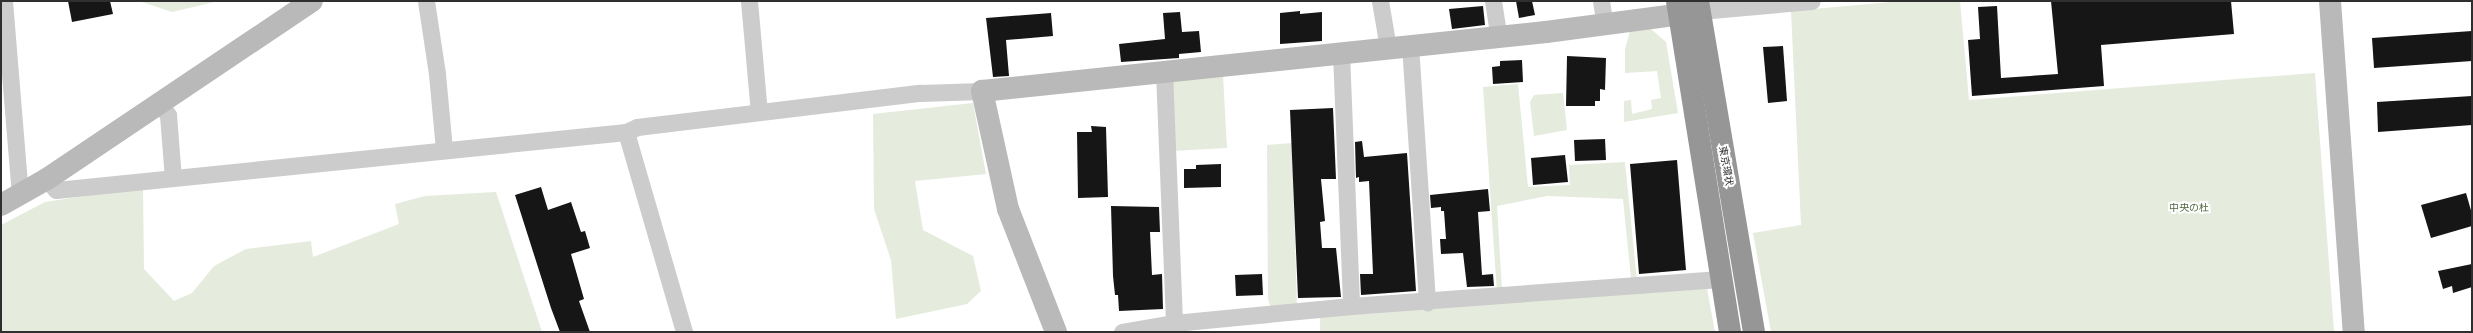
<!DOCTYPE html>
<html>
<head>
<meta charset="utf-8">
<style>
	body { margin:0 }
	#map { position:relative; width:2473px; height:333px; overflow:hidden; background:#fff; font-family:"Work Sans","Noto Sans JP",sans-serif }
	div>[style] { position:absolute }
	.green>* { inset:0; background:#e5ebdd }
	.building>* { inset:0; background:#161616 }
	.street>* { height:17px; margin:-8.5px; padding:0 8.5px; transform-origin:8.5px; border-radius:8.5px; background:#ccc }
	.secondary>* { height:22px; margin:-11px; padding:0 11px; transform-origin:11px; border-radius:11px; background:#b9b9b9 }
	.highway>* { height:22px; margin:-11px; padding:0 11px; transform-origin:11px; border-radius:11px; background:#969696 }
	span { translate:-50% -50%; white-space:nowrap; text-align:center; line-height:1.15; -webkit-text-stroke:4px #fff; paint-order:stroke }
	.street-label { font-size:10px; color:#2f2f2f }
	.park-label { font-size:10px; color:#52683e }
	.frame { position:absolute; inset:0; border:2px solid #2f2f2f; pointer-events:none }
</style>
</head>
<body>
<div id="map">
	<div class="green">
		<div style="clip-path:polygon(139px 1px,219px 1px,172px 12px)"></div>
		<div style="clip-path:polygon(1903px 1px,1960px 1px,1969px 100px,2315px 73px,2334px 332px,1771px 332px,1753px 233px,1801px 225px,1791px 11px)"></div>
		<div style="clip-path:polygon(1651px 29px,1666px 42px,1678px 113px,1624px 122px,1624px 101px,1631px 100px,1632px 114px,1652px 109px,1651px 100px,1661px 98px,1657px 71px,1625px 73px,1625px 49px,1630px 31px)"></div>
		<div style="clip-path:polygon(1223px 75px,1227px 148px,1172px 151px,1172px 81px)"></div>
		<div style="clip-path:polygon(evenodd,1518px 84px,1528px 187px,1570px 185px,1569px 165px,1625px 162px,1637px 281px,1497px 293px,1483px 87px,1518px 84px,1547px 196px,1623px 199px,1631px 278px,1502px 290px,1497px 206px,1547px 196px)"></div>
		<div style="clip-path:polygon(1563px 93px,1567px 130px,1534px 136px,1530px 102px,1534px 95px)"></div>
		<div style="clip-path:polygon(973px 103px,986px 174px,915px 181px,923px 230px,973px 256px,981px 291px,967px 304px,896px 319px,891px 260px,874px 209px,873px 114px)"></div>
		<div style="clip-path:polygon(1292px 143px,1297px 306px,1271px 308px,1268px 299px,1267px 145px)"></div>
		<div style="clip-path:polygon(143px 187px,144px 269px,174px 301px,192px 293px,214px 266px,246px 249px,311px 241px,313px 257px,399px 224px,395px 204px,425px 196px,496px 192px,542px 332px,1px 332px,1px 225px,45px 202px)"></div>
		<div style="clip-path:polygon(1706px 283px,1715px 332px,1320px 332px,1320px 313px)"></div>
	</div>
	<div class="building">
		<div style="clip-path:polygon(68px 1px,110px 1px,113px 14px,72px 22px)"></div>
		<div style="clip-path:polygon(1516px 1px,1532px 1px,1535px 15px,1519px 18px)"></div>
		<div style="clip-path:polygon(2051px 1px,2231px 1px,2234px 34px,2101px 45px,2104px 86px,1972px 96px,1968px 40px,1980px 39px,1978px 7px,1997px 6px,2001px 78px,2058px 74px)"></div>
		<div style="clip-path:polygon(1483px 6px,1485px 25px,1452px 29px,1449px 9px)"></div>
		<div style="clip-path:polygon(1300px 11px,1300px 14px,1322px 12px,1322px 41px,1280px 44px,1280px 13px)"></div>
		<div style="clip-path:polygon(1180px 12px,1182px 32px,1199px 31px,1201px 52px,1179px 54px,1179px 58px,1121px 62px,1119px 44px,1165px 39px,1163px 13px)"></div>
		<div style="clip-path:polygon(1051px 13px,1053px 36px,1006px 40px,1009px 76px,993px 77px,986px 18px)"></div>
		<div style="clip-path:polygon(2472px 31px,2472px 61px,2374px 68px,2372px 38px)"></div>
		<div style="clip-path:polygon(1783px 46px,1787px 101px,1768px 103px,1763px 47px)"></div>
		<div style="clip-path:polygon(1567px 56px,1606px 58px,1605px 90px,1600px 89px,1600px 101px,1595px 101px,1595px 106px,1566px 106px)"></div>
		<div style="clip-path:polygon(1522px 60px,1523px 82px,1493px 84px,1492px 67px,1500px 66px,1500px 61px)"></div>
		<div style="clip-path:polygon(2472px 96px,2472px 125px,2378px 132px,2377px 102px)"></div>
		<div style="clip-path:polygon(1333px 108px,1336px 179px,1321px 179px,1325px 221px,1320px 222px,1322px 248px,1336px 248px,1341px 297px,1298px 298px,1290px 110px)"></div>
		<div style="clip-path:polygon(1091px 126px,1106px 127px,1108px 197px,1078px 198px,1077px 132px,1092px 132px)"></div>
		<div style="clip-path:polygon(1605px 139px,1606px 160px,1575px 161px,1574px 140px)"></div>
		<div style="clip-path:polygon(1362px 141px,1364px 157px,1407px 153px,1416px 291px,1361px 295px,1360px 274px,1373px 274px,1369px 181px,1359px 182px,1359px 177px,1356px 178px,1355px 142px)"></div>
		<div style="clip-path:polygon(1565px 155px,1568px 182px,1533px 185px,1531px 158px)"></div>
		<div style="clip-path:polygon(1677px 160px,1686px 270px,1639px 274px,1630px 164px)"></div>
		<div style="clip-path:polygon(1221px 164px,1221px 187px,1184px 188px,1184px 169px,1196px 169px,1196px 165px)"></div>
		<div style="clip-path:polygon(541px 187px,548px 210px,571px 202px,581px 232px,585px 231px,590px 248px,571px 254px,584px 299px,579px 301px,590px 332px,560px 332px,551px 308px,515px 195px)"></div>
		<div style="clip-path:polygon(1488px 189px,1490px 211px,1478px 212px,1482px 275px,1493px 274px,1494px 286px,1467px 287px,1463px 253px,1441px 254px,1440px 239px,1446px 239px,1444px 211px,1441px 211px,1441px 207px,1431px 208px,1430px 195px)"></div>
		<div style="clip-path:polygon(2466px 193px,2472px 214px,2472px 226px,2431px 238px,2421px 205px)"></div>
		<div style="clip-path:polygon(1111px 206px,1159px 207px,1160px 232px,1150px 232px,1152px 275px,1162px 274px,1163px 309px,1119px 311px,1118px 295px,1115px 295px,1113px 276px)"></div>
		<div style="clip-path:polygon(2472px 264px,2472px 287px,2453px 293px,2452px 286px,2443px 289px,2438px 271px)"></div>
		<div style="clip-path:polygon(1262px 274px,1263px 295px,1236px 296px,1235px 275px)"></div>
	</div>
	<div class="street">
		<div style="left:4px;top:1px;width:194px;rotate:85.3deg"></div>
		<div style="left:426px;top:1px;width:74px;rotate:81.4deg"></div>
		<div style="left:437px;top:74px;width:75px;rotate:84.7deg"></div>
		<div style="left:749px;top:1px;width:111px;rotate:84.9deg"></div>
		<div style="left:1380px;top:1px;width:48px;rotate:80.3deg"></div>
		<div style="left:1493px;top:1px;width:36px;rotate:81deg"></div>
		<div style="left:1601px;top:1px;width:24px;rotate:81deg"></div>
		<div style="left:1700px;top:11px;width:112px;rotate:-5.1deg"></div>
		<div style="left:1410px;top:45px;width:258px;rotate:86.2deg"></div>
		<div style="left:1341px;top:53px;width:253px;rotate:87.7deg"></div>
		<div style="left:1164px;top:72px;width:251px;rotate:87.7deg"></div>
		<div style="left:160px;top:104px;width:14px;rotate:54deg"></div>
		<div style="left:168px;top:115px;width:63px;rotate:85.5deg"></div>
		<div style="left:626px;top:132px;width:12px;rotate:-24deg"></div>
		<div style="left:637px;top:127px;width:285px;rotate:-6.9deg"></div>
		<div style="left:920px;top:93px;width:62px;rotate:-1.8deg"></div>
		<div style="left:47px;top:179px;width:14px;rotate:51deg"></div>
		<div style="left:56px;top:190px;width:573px;rotate:-5.81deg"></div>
		<div style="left:626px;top:132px;width:208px;rotate:73.8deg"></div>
		<div style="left:1122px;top:332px;width:53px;rotate:-9.8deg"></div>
		<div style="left:1174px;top:323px;width:178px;rotate:-5.5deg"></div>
		<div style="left:1351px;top:306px;width:370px;rotate:-4.2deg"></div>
	</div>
	<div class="secondary">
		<div style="left:2330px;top:1px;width:332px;rotate:85.9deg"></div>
		<div style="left:1px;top:205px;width:53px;rotate:-29.5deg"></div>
		<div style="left:47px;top:179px;width:319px;rotate:-33.9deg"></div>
		<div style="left:1056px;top:332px;width:132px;rotate:-111.3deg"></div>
		<div style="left:1008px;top:209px;width:121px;rotate:-102.4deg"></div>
		<div style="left:982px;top:91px;width:567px;rotate:-5.97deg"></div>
		<div style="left:1546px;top:32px;width:152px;rotate:-7.5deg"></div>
	</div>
	<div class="highway">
		<div style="left:1677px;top:1px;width:335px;rotate:80.9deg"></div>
		<div style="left:1698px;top:1px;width:336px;rotate:80.4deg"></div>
	</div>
	<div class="street-label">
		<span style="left:1726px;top:166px;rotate:80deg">東京環状</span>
	</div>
	<div class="park-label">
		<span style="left:2189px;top:208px">中央の杜</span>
	</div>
	<div class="frame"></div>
</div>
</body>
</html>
